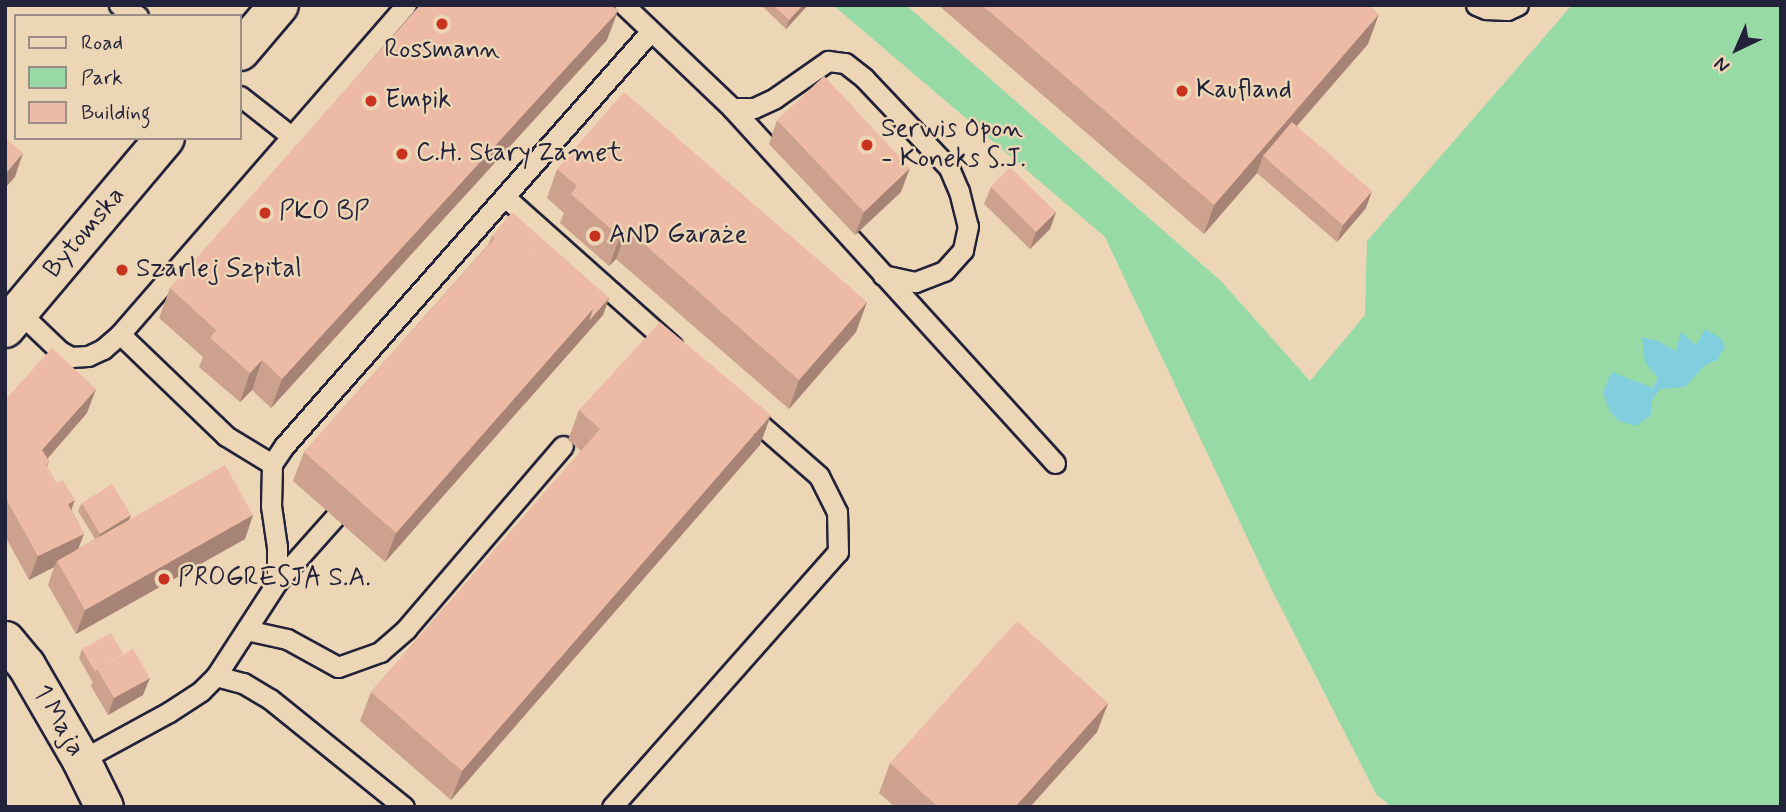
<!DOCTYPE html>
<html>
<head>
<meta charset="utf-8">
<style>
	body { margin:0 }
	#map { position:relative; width:1786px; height:812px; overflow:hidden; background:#ecd6b5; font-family:Mynerve,sans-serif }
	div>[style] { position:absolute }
	.green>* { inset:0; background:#98daa5 }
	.water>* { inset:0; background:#80cede }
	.roads { filter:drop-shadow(2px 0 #22223b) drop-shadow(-2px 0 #22223b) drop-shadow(0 2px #22223b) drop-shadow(0 -2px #22223b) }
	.lane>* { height:19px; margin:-9.5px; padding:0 9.5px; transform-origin:9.5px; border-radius:9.5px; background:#ecd6b5 }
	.street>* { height:37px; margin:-18.5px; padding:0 18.5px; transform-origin:18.5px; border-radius:18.5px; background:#ecd6b5 }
	.secondary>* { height:38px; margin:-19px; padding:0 19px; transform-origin:19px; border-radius:19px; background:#ecd6b5 }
	.wall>* { inset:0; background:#cca18e }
	.shaded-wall>* { inset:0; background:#a68374 }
	.building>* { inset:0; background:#edbba5 }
	.dots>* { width:19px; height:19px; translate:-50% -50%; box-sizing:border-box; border:4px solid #ecd6b5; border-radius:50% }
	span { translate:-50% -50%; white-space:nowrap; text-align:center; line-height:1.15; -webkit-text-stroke:5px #ecd6b5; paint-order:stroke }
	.poi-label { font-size:26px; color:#22223b }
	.left { translate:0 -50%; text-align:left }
	.street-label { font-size:26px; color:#22223b }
	.frame { position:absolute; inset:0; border:7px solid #22223b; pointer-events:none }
	.legend { position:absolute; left:14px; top:14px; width:228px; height:126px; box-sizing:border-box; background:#ecd6b5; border:2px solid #9b8e84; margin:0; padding:9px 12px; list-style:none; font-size:21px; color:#22223b }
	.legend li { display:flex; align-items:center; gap:14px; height:35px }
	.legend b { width:35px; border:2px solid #9b8e84 }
	.north { position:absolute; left:1702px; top:14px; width:70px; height:70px; -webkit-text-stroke:5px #ecd6b5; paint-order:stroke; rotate:224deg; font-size:19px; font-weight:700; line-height:28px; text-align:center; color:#22223b }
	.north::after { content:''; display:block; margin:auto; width:24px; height:32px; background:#22223b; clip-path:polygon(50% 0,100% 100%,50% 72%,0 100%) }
</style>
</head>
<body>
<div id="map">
	<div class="green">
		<div style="clip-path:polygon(833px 5px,906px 5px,1221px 281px,1310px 381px,1365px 315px,1367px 241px,1572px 5px,1781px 5px,1781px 807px,1392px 807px,1376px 794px,1270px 586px,1105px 237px)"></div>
	</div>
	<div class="water">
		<div style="clip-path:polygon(1705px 329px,1722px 339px,1725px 347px,1717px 360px,1705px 365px,1685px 387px,1660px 389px,1652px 400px,1651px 415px,1636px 426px,1619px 421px,1610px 412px,1603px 392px,1612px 372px,1653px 388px,1658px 378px,1645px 362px,1642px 337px,1658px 341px,1676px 351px,1681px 332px,1696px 345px)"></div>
	</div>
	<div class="roads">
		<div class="lane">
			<div style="left:119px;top:5px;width:22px;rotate:30deg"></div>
			<div style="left:624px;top:5px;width:149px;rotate:43.6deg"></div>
			<div style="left:732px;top:108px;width:480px;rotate:47.7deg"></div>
			<div style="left:1476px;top:5px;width:11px;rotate:22deg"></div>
			<div style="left:1486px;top:9px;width:21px;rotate:3deg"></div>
			<div style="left:1507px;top:10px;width:12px;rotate:-24deg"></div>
			<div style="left:240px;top:96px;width:65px;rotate:38.1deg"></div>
			<div style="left:732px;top:108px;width:22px"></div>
			<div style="left:754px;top:108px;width:23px;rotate:-25deg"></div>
			<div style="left:775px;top:98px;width:65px;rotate:-34.9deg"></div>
			<div style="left:828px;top:61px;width:17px;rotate:7deg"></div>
			<div style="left:845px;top:63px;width:24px;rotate:38deg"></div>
			<div style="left:864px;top:78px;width:124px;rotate:46.6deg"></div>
			<div style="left:949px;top:168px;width:25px;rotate:67deg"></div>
			<div style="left:959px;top:191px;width:36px;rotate:76deg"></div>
			<div style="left:968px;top:226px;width:25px;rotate:102deg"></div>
			<div style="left:963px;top:250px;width:28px;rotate:132deg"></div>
			<div style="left:944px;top:271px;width:31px;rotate:159deg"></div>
			<div style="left:915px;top:282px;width:33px;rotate:-168deg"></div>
			<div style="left:505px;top:197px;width:224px;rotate:41.7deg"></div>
			<div style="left:19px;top:312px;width:57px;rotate:43.6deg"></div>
			<div style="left:60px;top:351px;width:13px;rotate:29deg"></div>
			<div style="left:71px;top:357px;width:17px;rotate:-3deg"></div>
			<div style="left:88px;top:356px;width:17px;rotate:-25deg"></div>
			<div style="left:103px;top:349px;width:23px;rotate:-41deg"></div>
			<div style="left:120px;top:334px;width:436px;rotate:-49deg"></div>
			<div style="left:120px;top:334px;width:147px;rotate:43.9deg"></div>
			<div style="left:226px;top:436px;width:54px;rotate:31.3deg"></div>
			<div style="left:277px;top:582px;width:86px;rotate:-48.3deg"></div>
			<div style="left:246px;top:630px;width:42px;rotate:12.4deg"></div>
			<div style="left:287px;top:639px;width:58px;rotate:28.8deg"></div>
			<div style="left:338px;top:667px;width:45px;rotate:-19.7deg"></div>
			<div style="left:380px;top:652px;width:35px;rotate:-41deg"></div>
			<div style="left:406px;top:629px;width:241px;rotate:-49.4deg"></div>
			<div style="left:216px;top:676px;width:28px;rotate:15deg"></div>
			<div style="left:243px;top:683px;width:31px;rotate:31deg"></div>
			<div style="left:270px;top:699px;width:172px;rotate:38.9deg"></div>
			<div style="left:81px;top:760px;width:100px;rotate:-28.6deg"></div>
			<div style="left:169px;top:712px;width:38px;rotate:-33deg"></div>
			<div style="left:201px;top:691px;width:21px;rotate:-45deg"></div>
			<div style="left:216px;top:676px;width:112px;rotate:-57deg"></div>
			<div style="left:277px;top:582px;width:35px;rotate:-90deg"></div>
			<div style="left:277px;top:547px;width:41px;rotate:-98.3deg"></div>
			<div style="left:271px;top:506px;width:42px;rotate:-88.6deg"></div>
			<div style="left:272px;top:464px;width:23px;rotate:-56deg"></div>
			<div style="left:285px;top:445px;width:551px;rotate:-48.53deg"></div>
			<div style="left:612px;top:807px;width:341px;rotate:-48.5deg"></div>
			<div style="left:838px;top:552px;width:40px;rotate:-91.4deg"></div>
			<div style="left:837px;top:512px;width:40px;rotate:-116.6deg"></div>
			<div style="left:819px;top:476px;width:96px;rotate:-138.8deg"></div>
		</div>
		<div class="street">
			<div style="left:5px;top:640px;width:33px;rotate:50deg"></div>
			<div style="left:26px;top:665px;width:110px;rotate:59.9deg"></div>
			<div style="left:81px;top:760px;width:52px;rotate:63.9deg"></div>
		</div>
		<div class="secondary">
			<div style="left:240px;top:51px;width:60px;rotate:-49.7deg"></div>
			<div style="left:5px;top:328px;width:248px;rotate:-49.9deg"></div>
		</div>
	</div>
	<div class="wall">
		<div style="clip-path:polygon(761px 5px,808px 5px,786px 29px)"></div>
		<div style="clip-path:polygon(938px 5px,1368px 5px,1368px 44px,1297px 126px,1366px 208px,1337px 242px,1257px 173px,1204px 234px)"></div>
		<div style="clip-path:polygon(607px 40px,271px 408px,252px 390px,240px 402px,199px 367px,203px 357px,159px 318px,170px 288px)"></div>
		<div style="clip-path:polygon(777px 120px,901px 192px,855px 235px,769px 144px)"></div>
		<div style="clip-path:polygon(557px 169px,867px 302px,856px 332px,789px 409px,616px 259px,609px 266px,560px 223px,564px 213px,547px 198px)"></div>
		<div style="clip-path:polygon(991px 187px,1056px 212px,1050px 229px,1030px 249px,984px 204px)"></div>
		<div style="clip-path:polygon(492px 236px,609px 298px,603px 315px,385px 562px,293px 481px,304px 452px,488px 245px)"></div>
		<div style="clip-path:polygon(5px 400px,87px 413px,48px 458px,49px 461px,47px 467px,71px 509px,84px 534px,78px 549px,95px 539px,78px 511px,82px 503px,129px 520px,253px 515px,245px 539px,76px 634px,48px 585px,54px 567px,29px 580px,5px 536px)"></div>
		<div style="clip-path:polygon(579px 410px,760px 445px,451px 800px,360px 721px,371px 692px,581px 451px,568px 440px)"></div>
		<div style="clip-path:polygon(82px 649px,143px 695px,108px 715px,91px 686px,93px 680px,92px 681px,79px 658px)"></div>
		<div style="clip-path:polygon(1108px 703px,1097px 732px,1030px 807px,895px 807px,879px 793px,890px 763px)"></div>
	</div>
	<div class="shaded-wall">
		<div style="clip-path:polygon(803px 5px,808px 5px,786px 29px,789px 20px)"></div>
		<div style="clip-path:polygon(618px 11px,607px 40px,271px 408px,282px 379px)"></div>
		<div style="clip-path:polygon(1379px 14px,1368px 44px,1267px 160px,1263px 156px,1257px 173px,1204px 234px,1214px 205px)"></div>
		<div style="clip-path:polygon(23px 153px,15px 177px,5px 188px,5px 174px)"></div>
		<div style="clip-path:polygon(910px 168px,901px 192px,855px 235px,864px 212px)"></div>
		<div style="clip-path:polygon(1372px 191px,1366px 208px,1337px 242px,1343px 225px)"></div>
		<div style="clip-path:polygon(1056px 212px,1050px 229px,1030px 249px,1036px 232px)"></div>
		<div style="clip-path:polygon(627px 229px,616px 259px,609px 266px,620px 237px)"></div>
		<div style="clip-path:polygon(609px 298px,603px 315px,385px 562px,396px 533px,593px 309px)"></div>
		<div style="clip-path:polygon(867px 302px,856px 332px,789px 409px,799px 380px)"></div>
		<div style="clip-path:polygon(262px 360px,252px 390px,240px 402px,250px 373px)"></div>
		<div style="clip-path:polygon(96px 389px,87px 413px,34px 474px,42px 450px)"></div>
		<div style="clip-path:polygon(771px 415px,760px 445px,451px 800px,462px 771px)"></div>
		<div style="clip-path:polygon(75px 500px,66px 524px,68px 504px)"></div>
		<div style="clip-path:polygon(131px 515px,128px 523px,97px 542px,100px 534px)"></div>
		<div style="clip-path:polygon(253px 515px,245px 539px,76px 634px,85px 610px)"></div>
		<div style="clip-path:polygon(84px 534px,75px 557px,57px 561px,54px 567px,29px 580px,38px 556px)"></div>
		<div style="clip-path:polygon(150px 678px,143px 695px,108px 715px,114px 698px)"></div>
		<div style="clip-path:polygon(1108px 703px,1097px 732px,1030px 807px,1015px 807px)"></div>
	</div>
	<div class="building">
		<div style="clip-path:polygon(420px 5px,612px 5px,618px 11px,282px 379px,262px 360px,250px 373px,210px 338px,216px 330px,170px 288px)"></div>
		<div style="clip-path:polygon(773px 5px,803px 5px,789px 20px)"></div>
		<div style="clip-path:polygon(982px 5px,1368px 5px,1379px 14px,1214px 205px)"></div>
		<div style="clip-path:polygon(824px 76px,910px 168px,864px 212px,777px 120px)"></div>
		<div style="clip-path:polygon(624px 92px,867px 302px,799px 380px,627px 229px,620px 237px,571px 194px,577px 186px,557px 169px)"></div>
		<div style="clip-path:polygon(1292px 122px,1372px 191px,1343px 225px,1263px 156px)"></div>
		<div style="clip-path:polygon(5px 137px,23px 153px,5px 174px)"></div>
		<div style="clip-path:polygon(1010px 167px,1056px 212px,1036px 232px,991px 187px)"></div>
		<div style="clip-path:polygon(512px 212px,609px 298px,589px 321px,593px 309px,503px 229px,495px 238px,492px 236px)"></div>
		<div style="clip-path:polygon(503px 229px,593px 309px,396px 533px,304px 452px)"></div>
		<div style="clip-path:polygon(660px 322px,771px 415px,462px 771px,371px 692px,600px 429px,579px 410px)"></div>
		<div style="clip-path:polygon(52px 348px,96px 389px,42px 450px,49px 461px,46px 465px,56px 483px,63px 480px,75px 500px,68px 504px,84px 534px,38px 556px,5px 497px,5px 400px)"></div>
		<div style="clip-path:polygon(225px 465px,253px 515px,85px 610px,57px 561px)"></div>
		<div style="clip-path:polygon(112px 484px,131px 515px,100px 534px,82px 503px)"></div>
		<div style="clip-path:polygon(1017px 621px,1108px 703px,1015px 807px,938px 807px,890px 763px)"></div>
		<div style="clip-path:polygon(111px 633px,123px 654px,97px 669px,95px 672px,82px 649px)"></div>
		<div style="clip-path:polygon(133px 649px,150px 678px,114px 698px,97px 669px)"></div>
	</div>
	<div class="dots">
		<div style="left:442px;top:24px;background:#c8321e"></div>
		<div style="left:1182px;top:91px;background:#c8321e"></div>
		<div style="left:371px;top:101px;background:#c8321e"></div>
		<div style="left:867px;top:145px;background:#c8321e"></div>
		<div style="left:402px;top:154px;background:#c8321e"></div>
		<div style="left:265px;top:213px;background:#c8321e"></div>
		<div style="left:595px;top:236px;background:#c8321e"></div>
		<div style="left:122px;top:270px;background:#c8321e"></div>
		<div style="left:164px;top:579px;background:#c8321e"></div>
	</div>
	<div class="poi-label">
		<span style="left:442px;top:51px">Rossmann</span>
		<span class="left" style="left:1196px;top:91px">Kaufland</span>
		<span class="left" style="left:385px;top:101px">Empik</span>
		<span class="left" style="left:881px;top:145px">Serwis Opon<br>- Koneks S.J.</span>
		<span class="left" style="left:416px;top:154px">C.H. Stary Zamet</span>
		<span class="left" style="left:279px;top:213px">PKO BP</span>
		<span class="left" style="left:609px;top:236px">AND Garaże</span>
		<span class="left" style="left:136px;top:270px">Szarlej Szpital</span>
		<span class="left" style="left:178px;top:579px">PROGRESJA S.A.</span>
	</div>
	<div class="street-label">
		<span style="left:85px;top:233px;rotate:-50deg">Bytomska</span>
		<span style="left:58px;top:721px;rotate:60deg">1 Maja</span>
	</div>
	<div class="frame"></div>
	<ul class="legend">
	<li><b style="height:9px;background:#ecd6b5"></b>Road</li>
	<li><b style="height:19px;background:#98daa5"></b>Park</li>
	<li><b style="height:19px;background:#edbba5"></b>Building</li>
	</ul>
	<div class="north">N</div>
</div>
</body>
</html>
